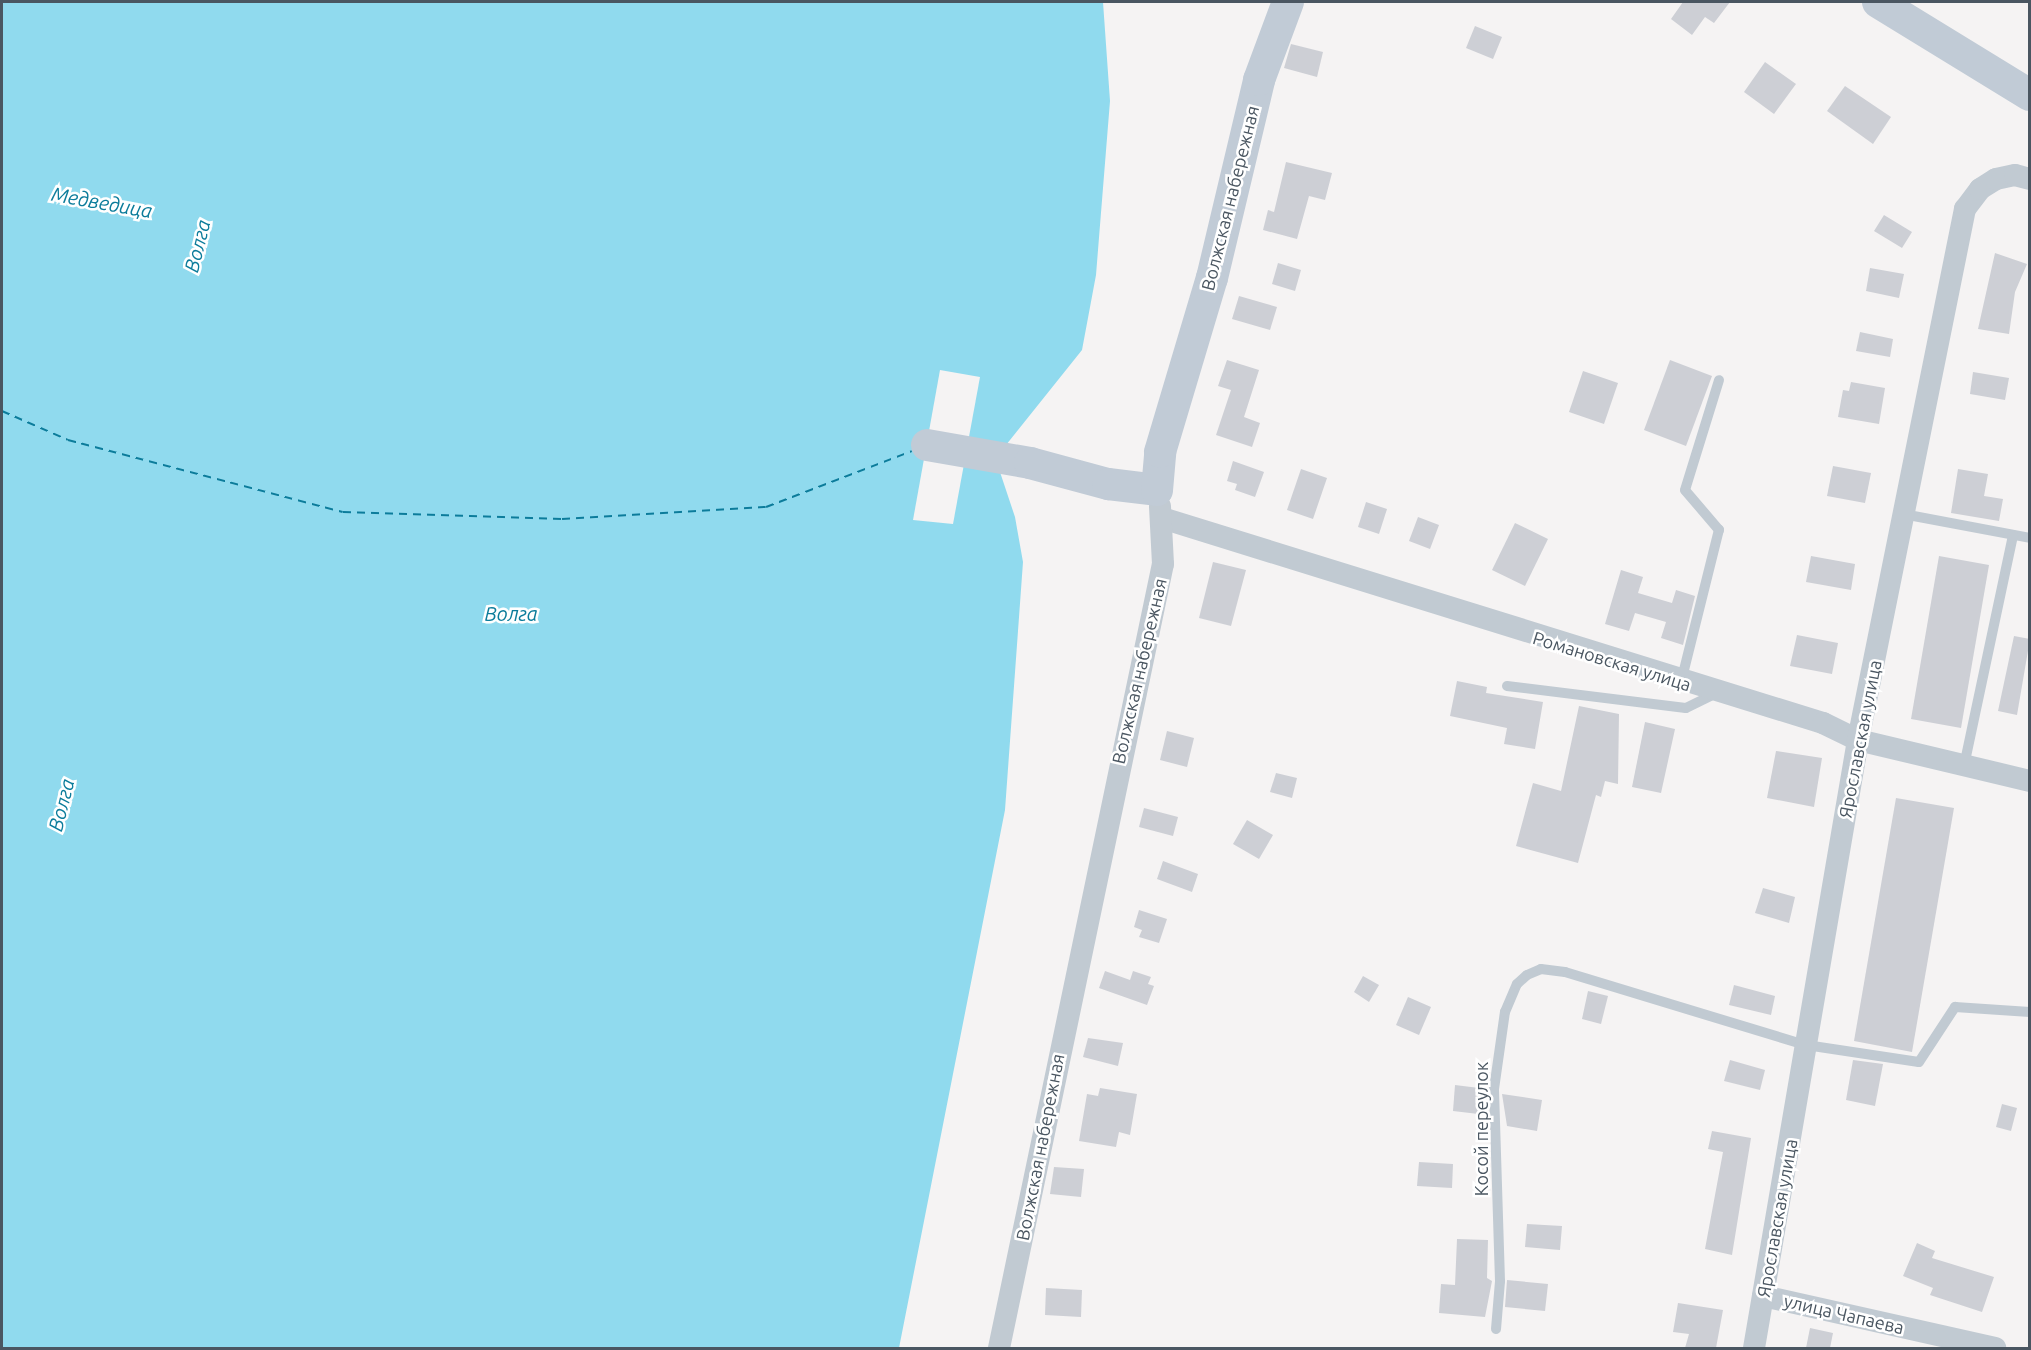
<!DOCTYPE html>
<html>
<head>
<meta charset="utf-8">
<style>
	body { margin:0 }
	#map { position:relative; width:2031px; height:1350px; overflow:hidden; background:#f5f3f3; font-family:Ubuntu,sans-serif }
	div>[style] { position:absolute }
	.water>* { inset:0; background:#90daee }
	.pier>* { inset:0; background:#f5f3f3 }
	.ferry>* { height:1.5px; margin-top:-0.75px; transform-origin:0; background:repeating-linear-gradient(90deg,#0c7c9b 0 8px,transparent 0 14px) }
	.building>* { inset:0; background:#cdcfd5 }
	.lane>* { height:10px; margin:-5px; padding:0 5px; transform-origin:5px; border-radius:5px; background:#c1cad2 }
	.street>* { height:22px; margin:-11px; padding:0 11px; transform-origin:11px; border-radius:11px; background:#c1cad2 }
	.secondary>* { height:32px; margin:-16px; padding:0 16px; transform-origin:16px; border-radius:16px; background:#c1cbd6 }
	span { translate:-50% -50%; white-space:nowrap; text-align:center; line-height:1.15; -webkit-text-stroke:5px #fff; paint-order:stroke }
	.street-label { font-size:18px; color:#4a5661 }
	.water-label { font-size:20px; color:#0c7c9b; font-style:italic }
	.frame { position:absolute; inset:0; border:3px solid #4a5661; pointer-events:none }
</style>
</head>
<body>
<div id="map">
	<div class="water">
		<div style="clip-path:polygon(2px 2px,1103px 2px,1110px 101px,1096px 275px,1082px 350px,1002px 450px,998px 466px,1015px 517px,1023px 562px,1005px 810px,899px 1348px,2px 1348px)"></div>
	</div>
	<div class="pier">
		<div style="clip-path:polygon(940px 370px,980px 377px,953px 524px,913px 520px)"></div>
	</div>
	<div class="ferry">
		<div style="left:2px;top:411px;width:72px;rotate:23.7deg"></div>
		<div style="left:68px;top:440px;width:284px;rotate:14.7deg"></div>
		<div style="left:343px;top:512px;width:219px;rotate:1.8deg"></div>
		<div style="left:562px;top:519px;width:204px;rotate:-3.4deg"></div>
		<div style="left:766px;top:507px;width:156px;rotate:-21deg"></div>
	</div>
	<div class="building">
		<div style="clip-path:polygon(1683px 2px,1730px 2px,1714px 23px,1705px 17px,1692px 35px,1671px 19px)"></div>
		<div style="clip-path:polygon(1475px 26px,1502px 37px,1493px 59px,1466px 48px)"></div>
		<div style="clip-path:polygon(1291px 44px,1323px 52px,1317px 77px,1284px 68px)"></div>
		<div style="clip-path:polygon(1765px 62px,1796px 84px,1774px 114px,1744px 92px)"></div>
		<div style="clip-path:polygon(1845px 86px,1891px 117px,1873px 144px,1827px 111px)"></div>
		<div style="clip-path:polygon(1286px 162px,1332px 173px,1325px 200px,1309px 196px,1297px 239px,1263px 230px,1268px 210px,1274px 212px)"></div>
		<div style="clip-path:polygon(1884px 215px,1912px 232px,1902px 248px,1874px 231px)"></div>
		<div style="clip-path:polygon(1995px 253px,2027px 264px,2015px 292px,2009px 334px,1978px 329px)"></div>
		<div style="clip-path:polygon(1278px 263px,1301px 270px,1295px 291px,1272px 284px)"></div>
		<div style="clip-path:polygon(1870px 268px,1904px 274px,1899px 298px,1866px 291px)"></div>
		<div style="clip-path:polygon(1239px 296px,1277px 307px,1270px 330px,1232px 319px)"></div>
		<div style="clip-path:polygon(1860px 332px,1893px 339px,1890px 357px,1856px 351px)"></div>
		<div style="clip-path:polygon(1227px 360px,1259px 370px,1244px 417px,1260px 423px,1252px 447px,1216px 435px,1231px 390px,1218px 386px)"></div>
		<div style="clip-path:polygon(1670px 360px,1712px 376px,1686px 446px,1644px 430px)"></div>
		<div style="clip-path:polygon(1583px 371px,1618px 383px,1604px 424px,1569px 412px)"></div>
		<div style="clip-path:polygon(1973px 372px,2009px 378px,2005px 400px,1970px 394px)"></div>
		<div style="clip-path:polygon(1851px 382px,1885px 388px,1879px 424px,1838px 417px,1843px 390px,1849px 391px)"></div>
		<div style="clip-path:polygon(1233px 461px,1264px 472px,1255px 497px,1235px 490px,1237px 484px,1227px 481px)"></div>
		<div style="clip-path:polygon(1833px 466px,1871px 473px,1865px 503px,1827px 496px)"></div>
		<div style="clip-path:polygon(1301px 469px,1327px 478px,1313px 519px,1287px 510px)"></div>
		<div style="clip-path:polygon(1958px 469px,1988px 474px,1984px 496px,2003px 499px,1999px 521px,1951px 513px)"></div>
		<div style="clip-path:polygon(1366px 502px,1387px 509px,1379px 534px,1358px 527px)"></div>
		<div style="clip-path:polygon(1418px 517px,1439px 525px,1430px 549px,1409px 541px)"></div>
		<div style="clip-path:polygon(1515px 523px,1548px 539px,1525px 586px,1492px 570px)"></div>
		<div style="clip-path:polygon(1811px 556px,1855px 564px,1851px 590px,1806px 582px)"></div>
		<div style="clip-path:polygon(1939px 556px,1989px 565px,1961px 728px,1911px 719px)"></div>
		<div style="clip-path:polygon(1213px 562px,1246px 570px,1231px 626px,1199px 618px)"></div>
		<div style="clip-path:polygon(1621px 570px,1643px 577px,1638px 593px,1672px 603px,1676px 590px,1695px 596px,1683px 645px,1661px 638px,1666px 622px,1635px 613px,1629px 631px,1605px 624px)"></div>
		<div style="clip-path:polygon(1797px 635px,1838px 643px,1832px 674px,1790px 666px)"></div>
		<div style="clip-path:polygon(2014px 636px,2030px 639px,2017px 715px,1998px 711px)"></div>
		<div style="clip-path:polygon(1457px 681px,1487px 687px,1486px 693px,1543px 702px,1535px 749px,1504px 744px,1507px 728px,1450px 716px)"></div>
		<div style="clip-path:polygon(1579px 706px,1619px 714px,1618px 784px,1605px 781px,1601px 797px,1596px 795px,1578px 863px,1516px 846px,1533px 783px,1561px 791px)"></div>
		<div style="clip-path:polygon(1645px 722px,1675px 729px,1661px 793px,1632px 787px)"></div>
		<div style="clip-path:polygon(1167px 731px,1194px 738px,1187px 767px,1160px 760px)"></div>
		<div style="clip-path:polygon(1776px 751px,1822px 758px,1814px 807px,1767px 798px)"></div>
		<div style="clip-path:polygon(1276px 773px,1297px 778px,1292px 798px,1270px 792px)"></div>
		<div style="clip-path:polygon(1896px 798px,1954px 808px,1912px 1052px,1854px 1041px)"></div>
		<div style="clip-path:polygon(1144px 808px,1178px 817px,1173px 836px,1139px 827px)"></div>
		<div style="clip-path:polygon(1247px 820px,1273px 835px,1259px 859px,1233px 844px)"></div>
		<div style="clip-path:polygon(1163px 861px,1198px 874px,1192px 892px,1157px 879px)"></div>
		<div style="clip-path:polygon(1763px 888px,1795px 897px,1789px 923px,1755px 913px)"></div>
		<div style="clip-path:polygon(1139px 910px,1167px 919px,1159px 943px,1139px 937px,1142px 930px,1134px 927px)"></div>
		<div style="clip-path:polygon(1105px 971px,1130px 980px,1133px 971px,1151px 977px,1148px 984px,1154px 986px,1147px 1005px,1099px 988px)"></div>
		<div style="clip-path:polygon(1363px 976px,1379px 985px,1369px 1002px,1354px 992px)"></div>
		<div style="clip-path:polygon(1734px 985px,1775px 996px,1771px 1015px,1729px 1005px)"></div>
		<div style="clip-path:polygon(1588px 991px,1608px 996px,1601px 1024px,1582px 1019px)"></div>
		<div style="clip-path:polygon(1408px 997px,1431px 1007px,1419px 1035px,1396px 1025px)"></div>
		<div style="clip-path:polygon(1088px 1038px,1123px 1043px,1118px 1066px,1083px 1057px)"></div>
		<div style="clip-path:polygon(1730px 1060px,1765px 1070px,1760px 1090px,1724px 1081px)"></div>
		<div style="clip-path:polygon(1853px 1060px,1883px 1064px,1875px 1106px,1846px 1100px)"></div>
		<div style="clip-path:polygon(1455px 1085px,1487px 1089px,1487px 1115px,1453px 1111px)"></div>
		<div style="clip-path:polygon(1100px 1088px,1137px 1094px,1130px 1135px,1119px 1132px,1116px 1147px,1079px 1141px,1087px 1094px,1098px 1096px)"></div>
		<div style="clip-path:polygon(1502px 1094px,1542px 1100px,1537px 1131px,1507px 1126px)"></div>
		<div style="clip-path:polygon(2002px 1104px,2017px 1108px,2011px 1131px,1996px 1127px)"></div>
		<div style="clip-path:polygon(1712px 1131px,1751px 1138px,1732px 1255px,1705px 1249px,1723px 1152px,1708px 1149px)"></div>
		<div style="clip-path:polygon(1419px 1162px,1453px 1164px,1452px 1188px,1417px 1186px)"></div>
		<div style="clip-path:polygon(1054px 1167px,1084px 1169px,1081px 1197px,1050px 1194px)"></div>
		<div style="clip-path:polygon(1527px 1224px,1562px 1226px,1560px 1250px,1525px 1247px)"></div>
		<div style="clip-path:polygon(1457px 1239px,1488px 1240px,1487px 1278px,1492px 1281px,1485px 1317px,1439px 1313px,1441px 1284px,1455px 1285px)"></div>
		<div style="clip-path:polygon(1917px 1243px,1935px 1251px,1932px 1258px,1994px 1277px,1982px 1312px,1930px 1295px,1933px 1288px,1903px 1276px)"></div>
		<div style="clip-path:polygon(1507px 1280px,1548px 1284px,1545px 1311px,1505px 1307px)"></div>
		<div style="clip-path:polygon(1046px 1288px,1082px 1290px,1081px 1317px,1045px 1315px)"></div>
		<div style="clip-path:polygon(1678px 1303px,1723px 1310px,1716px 1348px,1685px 1348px,1689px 1334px,1673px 1332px)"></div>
		<div style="clip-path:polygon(1810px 1328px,1833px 1333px,1830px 1348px,1806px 1348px)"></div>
	</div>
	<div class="lane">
		<div style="left:1903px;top:514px;width:129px;rotate:10.7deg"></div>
		<div style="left:1681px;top:682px;width:157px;rotate:-76deg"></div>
		<div style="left:1719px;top:530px;width:52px;rotate:-130.4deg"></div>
		<div style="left:1685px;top:490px;width:115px;rotate:-72.8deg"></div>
		<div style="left:1507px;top:686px;width:180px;rotate:7deg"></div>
		<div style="left:1686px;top:708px;width:34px;rotate:-26deg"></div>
		<div style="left:1964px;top:766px;width:236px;rotate:-78deg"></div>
		<div style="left:1496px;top:1329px;width:48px;rotate:-85.2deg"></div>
		<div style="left:1500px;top:1281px;width:192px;rotate:-91.8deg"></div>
		<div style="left:1494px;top:1089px;width:78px;rotate:-81.9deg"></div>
		<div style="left:1505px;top:1012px;width:30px;rotate:-67deg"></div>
		<div style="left:1517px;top:984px;width:13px;rotate:-42deg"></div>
		<div style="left:1527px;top:975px;width:15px;rotate:-23deg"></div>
		<div style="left:1541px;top:969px;width:24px;rotate:7deg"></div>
		<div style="left:1565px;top:972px;width:252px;rotate:16.9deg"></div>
		<div style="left:1806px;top:1045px;width:114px;rotate:8.6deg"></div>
		<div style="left:1919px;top:1062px;width:66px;rotate:-56.8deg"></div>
		<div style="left:1955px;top:1007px;width:75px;rotate:3.8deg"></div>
	</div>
	<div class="street">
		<div style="left:1162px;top:518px;width:692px;rotate:17.23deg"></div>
		<div style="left:1823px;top:723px;width:39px;rotate:26deg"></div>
		<div style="left:1858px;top:740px;width:177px;rotate:13.4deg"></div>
		<div style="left:1763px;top:1296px;width:238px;rotate:12.6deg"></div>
		<div style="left:999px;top:1348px;width:801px;rotate:-78.19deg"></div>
		<div style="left:1163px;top:564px;width:58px;rotate:-93deg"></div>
		<div style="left:1754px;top:1348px;width:617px;rotate:-80.29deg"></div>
		<div style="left:1858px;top:740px;width:542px;rotate:-78.61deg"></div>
		<div style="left:1965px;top:209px;width:25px;rotate:-53deg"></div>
		<div style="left:1980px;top:189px;width:19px;rotate:-32deg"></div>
		<div style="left:1996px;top:179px;width:19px;rotate:-12deg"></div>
		<div style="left:2015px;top:175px;width:16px;rotate:15deg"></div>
	</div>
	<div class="secondary">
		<div style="left:1878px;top:2px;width:178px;rotate:31.5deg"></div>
		<div style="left:927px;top:445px;width:105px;rotate:9.9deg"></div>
		<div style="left:1030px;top:463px;width:81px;rotate:15.1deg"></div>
		<div style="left:1108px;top:484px;width:49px;rotate:7deg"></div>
		<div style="left:1157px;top:490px;width:38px;rotate:-85deg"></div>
		<div style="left:1160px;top:452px;width:182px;rotate:-73.4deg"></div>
		<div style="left:1212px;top:278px;width:204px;rotate:-76.6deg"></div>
		<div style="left:1259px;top:80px;width:83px;rotate:-69.6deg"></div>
	</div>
	<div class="street-label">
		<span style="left:1230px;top:198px;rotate:-76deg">Волжская набережная</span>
		<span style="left:1612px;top:661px;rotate:17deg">Романовская улица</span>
		<span style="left:1139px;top:671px;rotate:-77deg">Волжская набережная</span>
		<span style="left:1860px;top:739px;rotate:-79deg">Ярославская улица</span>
		<span style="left:1481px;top:1129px;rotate:-90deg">Косой переулок</span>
		<span style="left:1040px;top:1147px;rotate:-79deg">Волжская набережная</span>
		<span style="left:1777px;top:1218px;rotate:-80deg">Ярославская улица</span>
		<span style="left:1844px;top:1314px;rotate:13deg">улица Чапаева</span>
	</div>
	<div class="water-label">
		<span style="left:102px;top:202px;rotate:10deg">Медведица</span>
		<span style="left:197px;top:246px;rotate:-76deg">Волга</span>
		<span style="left:511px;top:613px">Волга</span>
		<span style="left:61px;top:805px;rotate:-76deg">Волга</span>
	</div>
	<div class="frame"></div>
</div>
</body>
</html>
